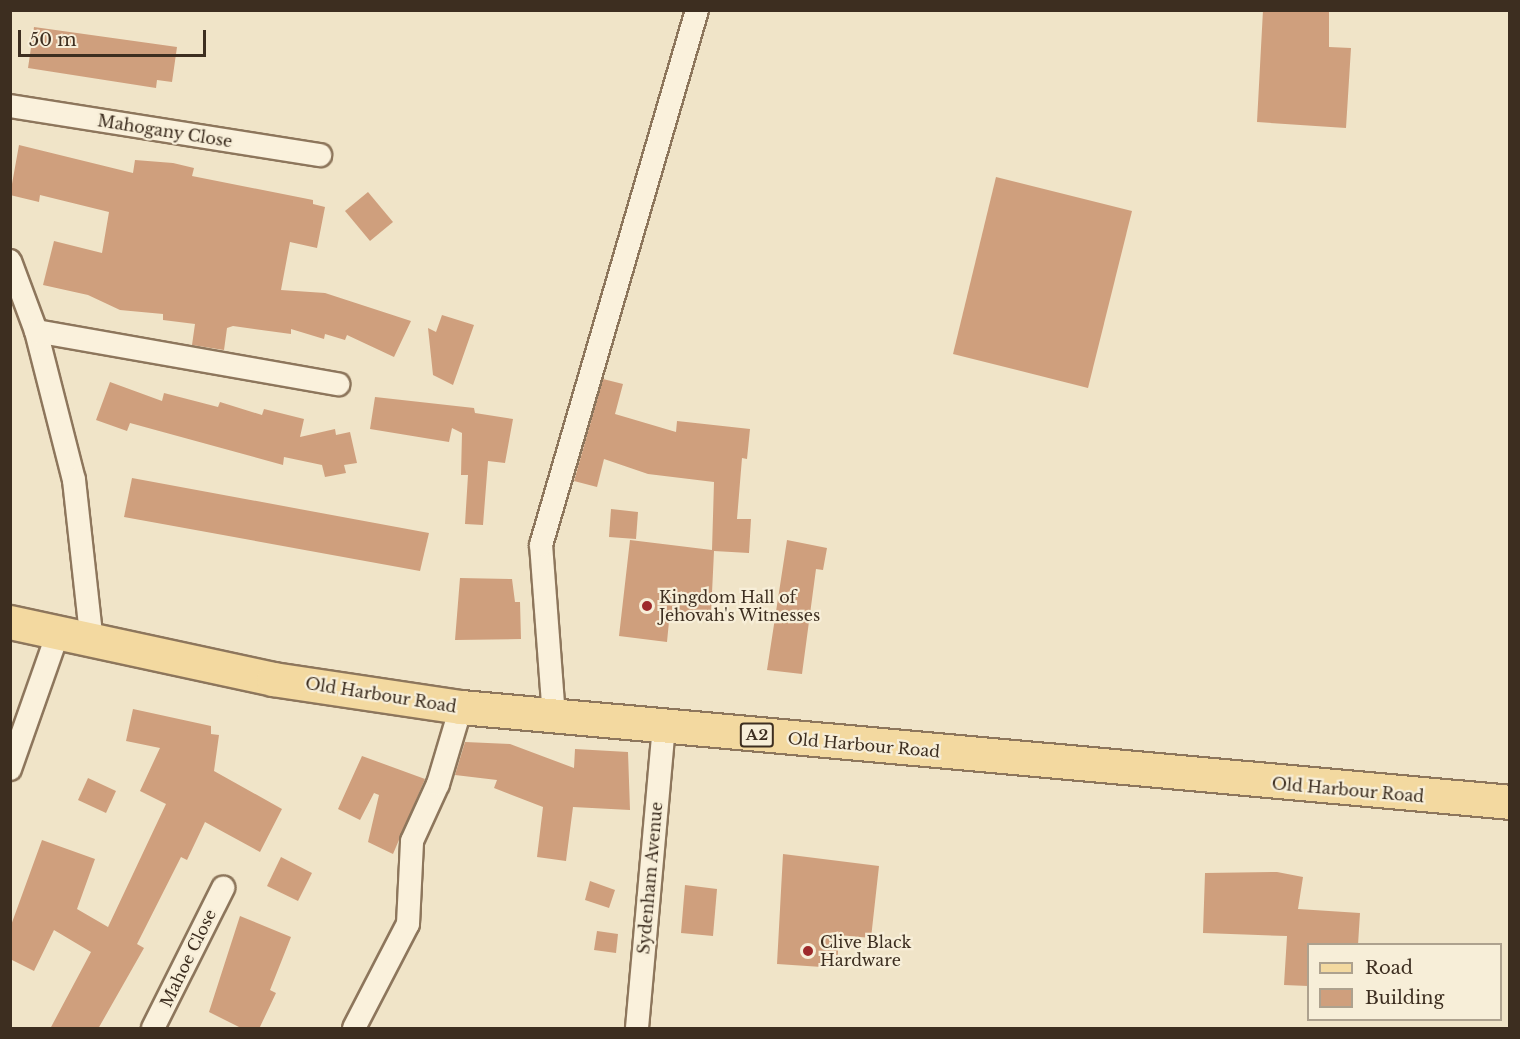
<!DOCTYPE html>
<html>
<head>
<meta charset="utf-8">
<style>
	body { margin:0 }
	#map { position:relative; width:1520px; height:1039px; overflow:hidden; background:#f0e4c8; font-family:"Libre Baskerville",serif }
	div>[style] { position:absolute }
	.building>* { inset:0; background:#cf9f7d }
	.roads { filter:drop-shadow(2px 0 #8d765c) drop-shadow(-2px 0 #8d765c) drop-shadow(0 2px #8d765c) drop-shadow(0 -2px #8d765c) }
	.street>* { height:22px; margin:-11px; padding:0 11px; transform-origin:11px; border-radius:11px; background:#faf1dc }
	.primary>* { height:33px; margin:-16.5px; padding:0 16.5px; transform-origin:16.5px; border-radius:16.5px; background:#f3d9a0 }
	.dots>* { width:16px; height:16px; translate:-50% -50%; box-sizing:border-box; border:3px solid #f7eed8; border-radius:50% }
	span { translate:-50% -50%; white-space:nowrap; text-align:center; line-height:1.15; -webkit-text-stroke:4.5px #f7eed8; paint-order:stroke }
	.shield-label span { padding:2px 4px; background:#f7eed8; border:2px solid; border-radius:4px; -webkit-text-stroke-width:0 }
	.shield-label { font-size:15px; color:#3d2e20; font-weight:700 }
	.street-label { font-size:16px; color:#3d2e20 }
	.poi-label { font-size:16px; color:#3d2e20 }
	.left { translate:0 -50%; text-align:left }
	.frame { position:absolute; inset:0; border:12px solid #3d2e20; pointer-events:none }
	.legend { position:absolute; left:1307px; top:943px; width:195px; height:78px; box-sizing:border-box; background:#f7eed8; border:2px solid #ada18e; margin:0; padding:8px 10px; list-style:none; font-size:18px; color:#3d2e20 }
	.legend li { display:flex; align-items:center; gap:12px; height:30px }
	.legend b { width:30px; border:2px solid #ada18e }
	.scale { position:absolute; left:18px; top:30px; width:188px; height:27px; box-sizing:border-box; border:3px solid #3d2e20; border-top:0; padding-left:8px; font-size:18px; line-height:21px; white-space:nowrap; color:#3d2e20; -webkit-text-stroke:4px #f7eed8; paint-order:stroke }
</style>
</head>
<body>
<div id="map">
	<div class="building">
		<div style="clip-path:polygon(1263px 10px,1329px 10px,1329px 47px,1351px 48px,1346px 128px,1257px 122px)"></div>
		<div style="clip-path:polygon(34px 27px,177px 47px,172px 82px,157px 80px,156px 88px,28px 68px)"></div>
		<div style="clip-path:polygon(19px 145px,133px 173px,135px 160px,173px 163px,194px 168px,192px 176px,313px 200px,313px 204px,325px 207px,317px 248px,290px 242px,281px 290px,325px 293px,411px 321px,394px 357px,347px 335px,345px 340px,325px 334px,324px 339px,291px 329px,291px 334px,233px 326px,227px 328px,224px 350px,192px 345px,195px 324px,163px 320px,163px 314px,120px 310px,88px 295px,43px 285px,54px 241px,102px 253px,109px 212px,40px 195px,39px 202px,10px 195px)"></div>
		<div style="clip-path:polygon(996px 177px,1132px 211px,1088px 388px,953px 354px)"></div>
		<div style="clip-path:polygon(368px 192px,393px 222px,370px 241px,345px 211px)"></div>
		<div style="clip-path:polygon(442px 315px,474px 325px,453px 385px,433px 375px,428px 328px,436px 332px)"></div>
		<div style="clip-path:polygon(603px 379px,623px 384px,615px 414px,676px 432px,677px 421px,750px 429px,747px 459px,742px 458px,737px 519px,751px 519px,749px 553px,714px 551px,711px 614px,670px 611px,667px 642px,619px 636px,630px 540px,712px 550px,714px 482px,648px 474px,604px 459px,597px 487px,574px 481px)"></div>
		<div style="clip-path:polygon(110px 382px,162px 401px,164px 393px,218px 407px,220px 402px,262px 415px,264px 409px,304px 419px,300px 437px,335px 429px,336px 435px,350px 432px,357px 463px,344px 465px,346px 473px,325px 477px,322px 465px,284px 457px,283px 465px,130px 423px,127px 431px,96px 420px)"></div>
		<div style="clip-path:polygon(375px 397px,474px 408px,475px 413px,513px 419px,505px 463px,488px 461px,483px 525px,465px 524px,468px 475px,461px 475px,462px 433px,452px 428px,449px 442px,370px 429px)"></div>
		<div style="clip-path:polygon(132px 478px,429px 533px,420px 571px,124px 517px)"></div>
		<div style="clip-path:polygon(611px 509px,638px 512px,636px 539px,609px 537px)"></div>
		<div style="clip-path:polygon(787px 540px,827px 548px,823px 570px,816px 569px,802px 674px,767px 670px)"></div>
		<div style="clip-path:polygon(460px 578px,512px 579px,515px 602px,520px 602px,521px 639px,455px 640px)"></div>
		<div style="clip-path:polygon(133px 709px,211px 726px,211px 734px,219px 735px,214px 771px,282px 809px,260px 852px,205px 822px,187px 860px,181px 857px,137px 944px,144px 948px,98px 1029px,50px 1029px,91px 952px,54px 930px,34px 971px,10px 959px,10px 928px,42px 840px,95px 859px,77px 909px,108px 927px,166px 804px,140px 791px,160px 748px,126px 741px)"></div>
		<div style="clip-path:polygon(465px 742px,510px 744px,574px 768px,575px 749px,628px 752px,630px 810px,573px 807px,566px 861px,537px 857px,543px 807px,494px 788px,497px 780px,455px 775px)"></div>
		<div style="clip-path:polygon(362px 756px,425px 779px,393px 854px,368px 842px,379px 795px,374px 793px,360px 820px,338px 809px)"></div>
		<div style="clip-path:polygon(88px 778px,116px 791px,106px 813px,78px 800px)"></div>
		<div style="clip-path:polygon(783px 854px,879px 866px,871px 938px,839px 935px,837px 968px,777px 964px)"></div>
		<div style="clip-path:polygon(281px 857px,312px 873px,298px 901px,267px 886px)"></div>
		<div style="clip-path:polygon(1277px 872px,1303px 877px,1298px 909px,1360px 913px,1358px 945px,1308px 945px,1308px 986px,1284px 985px,1287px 936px,1203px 933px,1205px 873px)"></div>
		<div style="clip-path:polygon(590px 881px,615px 890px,609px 908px,585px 900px)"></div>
		<div style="clip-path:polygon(685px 885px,717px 889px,713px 936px,681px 933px)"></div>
		<div style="clip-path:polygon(240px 916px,291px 937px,270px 990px,276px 993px,259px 1029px,243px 1029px,209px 1012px)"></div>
		<div style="clip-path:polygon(597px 931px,618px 934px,616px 953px,594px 950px)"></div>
	</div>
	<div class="roads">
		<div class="street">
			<div style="left:10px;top:106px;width:314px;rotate:9deg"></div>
			<div style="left:10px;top:261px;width:75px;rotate:69.6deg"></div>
			<div style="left:36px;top:331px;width:154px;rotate:75.7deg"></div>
			<div style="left:74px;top:480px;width:164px;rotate:83.7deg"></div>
			<div style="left:36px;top:331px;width:307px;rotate:10deg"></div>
			<div style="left:554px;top:717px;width:172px;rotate:-94.3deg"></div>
			<div style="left:541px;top:545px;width:557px;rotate:-73.74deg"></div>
			<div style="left:10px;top:769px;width:144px;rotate:-70.6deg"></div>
			<div style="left:153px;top:1028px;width:157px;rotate:-63.4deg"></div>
			<div style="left:354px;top:1028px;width:117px;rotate:-62.6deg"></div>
			<div style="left:408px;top:924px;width:83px;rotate:-87.2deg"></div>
			<div style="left:412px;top:841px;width:63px;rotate:-65.5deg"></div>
			<div style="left:438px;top:784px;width:80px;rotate:-73.4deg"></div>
			<div style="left:637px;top:1028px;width:302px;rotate:-84.9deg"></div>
		</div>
		<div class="primary">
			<div style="left:10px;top:622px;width:269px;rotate:12.2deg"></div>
			<div style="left:273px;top:679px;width:190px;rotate:8.5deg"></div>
			<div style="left:461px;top:707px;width:1053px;rotate:5.17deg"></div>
		</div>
	</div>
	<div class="dots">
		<div style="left:647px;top:606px;background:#9e2a2b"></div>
		<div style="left:808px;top:951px;background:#9e2a2b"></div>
	</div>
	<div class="shield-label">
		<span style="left:757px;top:735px">A2</span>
	</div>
	<div class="street-label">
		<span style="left:165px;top:131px;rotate:9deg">Mahogany Close</span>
		<span style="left:381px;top:695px;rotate:9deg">Old Harbour Road</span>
		<span style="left:864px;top:745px;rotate:5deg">Old Harbour Road</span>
		<span style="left:1348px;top:790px;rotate:5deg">Old Harbour Road</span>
		<span style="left:650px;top:878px;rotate:-85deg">Sydenham Avenue</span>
		<span style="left:188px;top:958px;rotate:-64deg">Mahoe Close</span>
	</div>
	<div class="poi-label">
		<span class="left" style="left:659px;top:606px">Kingdom Hall of<br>Jehovah's Witnesses</span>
		<span class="left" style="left:820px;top:951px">Clive Black<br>Hardware</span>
	</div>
	<div class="frame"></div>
	<ul class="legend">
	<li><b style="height:8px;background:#f3d9a0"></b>Road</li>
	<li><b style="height:16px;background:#cf9f7d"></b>Building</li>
	</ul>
	<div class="scale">50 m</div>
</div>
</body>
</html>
